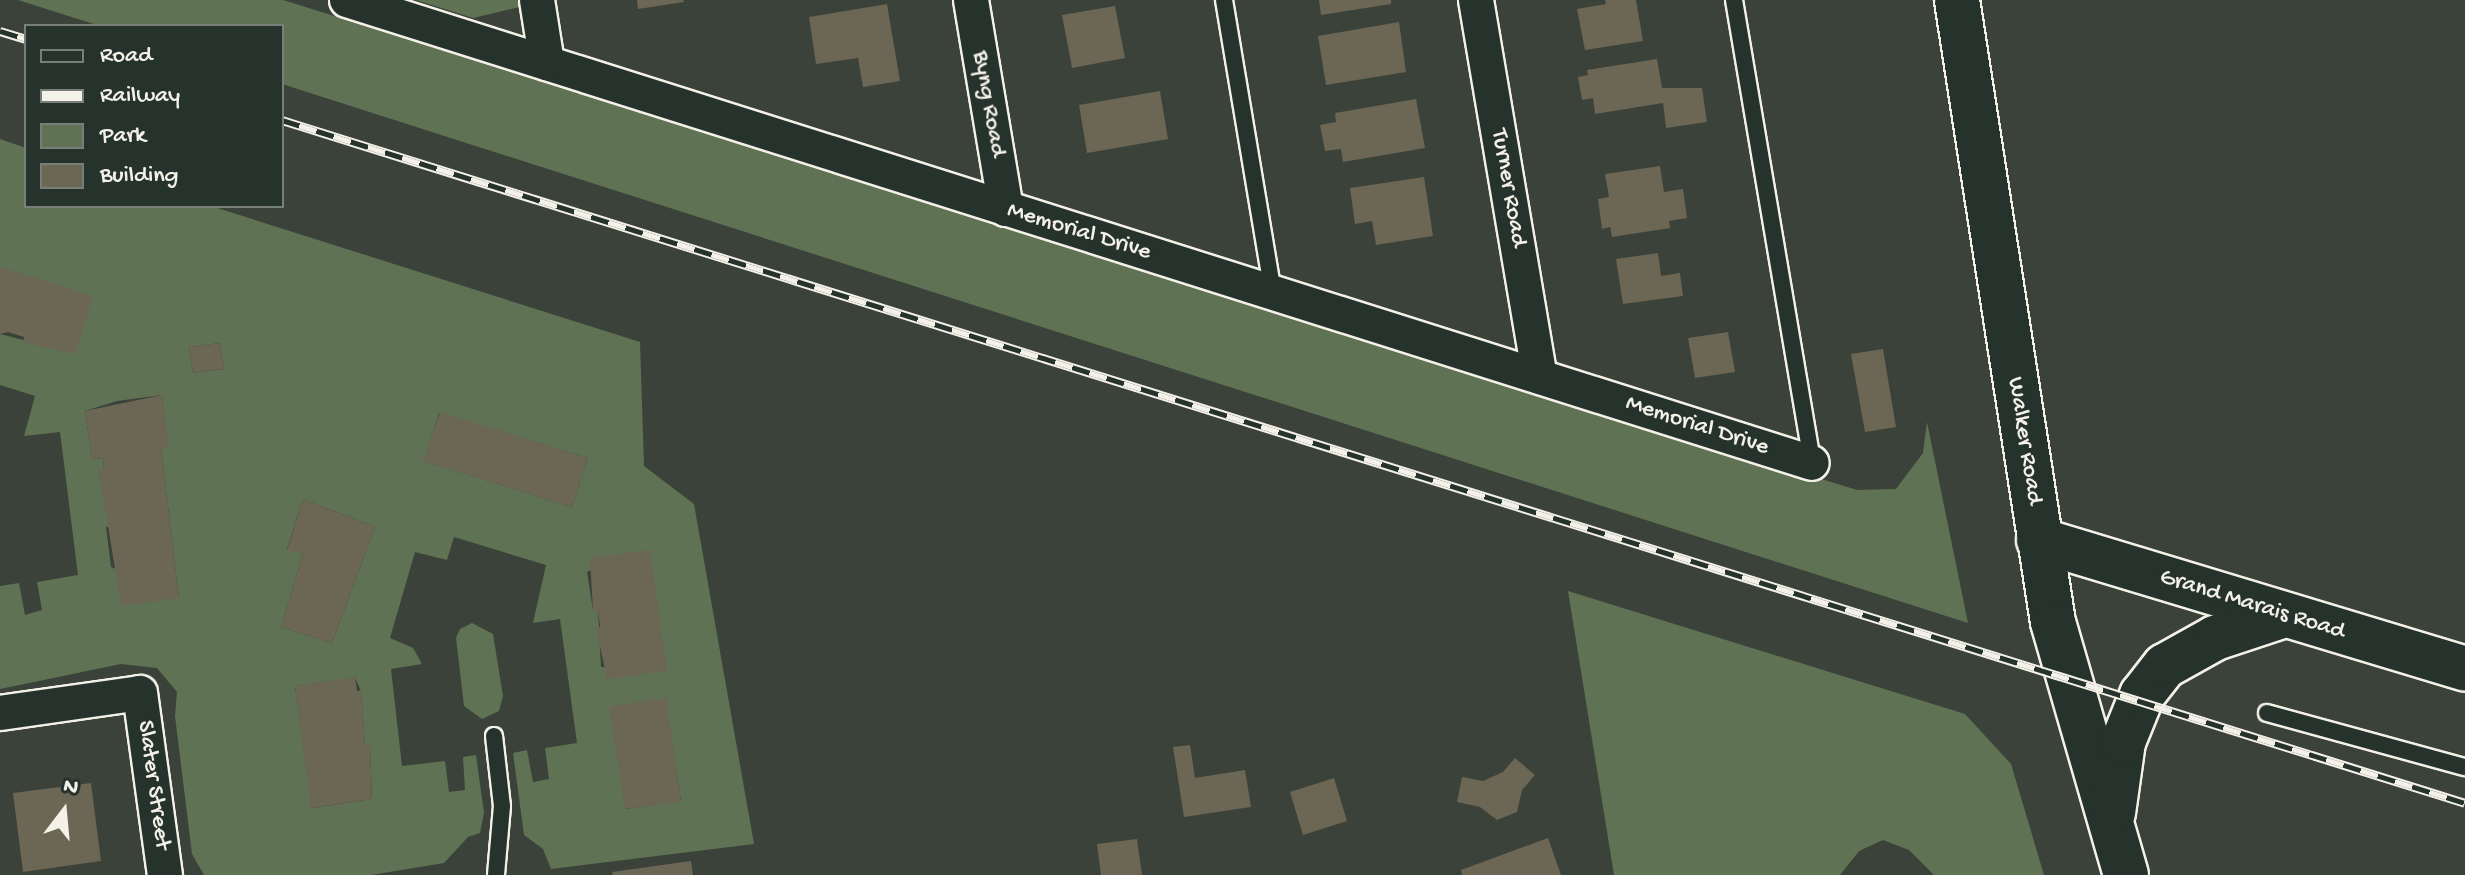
<!DOCTYPE html>
<html>
<head>
<meta charset="utf-8">
<style>
	body { margin:0 }
	#map { position:relative; width:2465px; height:875px; overflow:hidden; background:#3b4239; font-family:"Gochi Hand",sans-serif }
	div>[style] { position:absolute }
	.green>* { inset:0; background:#607254 }
	.building>* { inset:0; background:#6c6655 }
	.roads { filter:drop-shadow(2px 0 #f4f1e8) drop-shadow(-2px 0 #f4f1e8) drop-shadow(0 2px #f4f1e8) drop-shadow(0 -2px #f4f1e8) }
	.lane>* { height:16px; margin:-8px; padding:0 8px; transform-origin:8px; border-radius:8px; background:#26332d }
	.street>* { height:34px; margin:-17px; padding:0 17px; transform-origin:17px; border-radius:17px; background:#26332d }
	.secondary>* { height:44px; margin:-22px; padding:0 22px; transform-origin:22px; border-radius:22px; background:#26332d }
	.rail>* { height:9px; margin-top:-4.5px; transform-origin:0; background:repeating-linear-gradient(90deg,#26332d 0 18px,#f4f1e8 0 36px); box-sizing:border-box; border-block:2px solid #f4f1e8 }
	span { translate:-50% -50%; white-space:nowrap; text-align:center; line-height:1.15; -webkit-text-stroke:6px #26332d; paint-order:stroke }
	.street-label { font-size:24px; color:#f4f1e8 }
	.legend { position:absolute; left:24px; top:24px; width:260px; height:184px; box-sizing:border-box; background:#26332d; border:2px solid #787f78; margin:0; padding:10px 14px; list-style:none; font-size:24px; color:#f4f1e8 }
	.legend li { display:flex; align-items:center; gap:16px; height:40px }
	.legend b { width:40px; border:2px solid #787f78 }
	.north { position:absolute; left:24px; top:771px; width:80px; height:80px; -webkit-text-stroke:6px #26332d; paint-order:stroke; rotate:16deg; font-size:22px; font-weight:700; line-height:32px; text-align:center; color:#f4f1e8 }
	.north::after { content:''; display:block; margin:auto; width:28px; height:36px; background:#f4f1e8; clip-path:polygon(50% 0,100% 100%,50% 72%,0 100%) }
</style>
</head>
<body>
<div id="map">
	<div class="green">
		<div style="clip-path:polygon(18px 0,283px 0,1857px 490px,1896px 489px,1923px 453px,1927px 422px,1968px 623px,282px 84px,282px 26px,100px 26px)"></div>
		<div style="clip-path:polygon(416px 0,527px 0,528px 5px,473px 18px)"></div>
		<div style="clip-path:polygon(evenodd,0 139px,26px 148px,26px 206px,211px 206px,640px 342px,644px 466px,694px 504px,754px 844px,551px 869px,543px 849px,524px 835px,513px 753px,527px 750px,533px 782px,549px 779px,545px 748px,577px 743px,560px 619px,533px 623px,546px 565px,454px 537px,447px 560px,415px 552px,390px 638px,413px 648px,422px 664px,391px 669px,402px 766px,445px 761px,449px 792px,465px 790px,463px 757px,476px 755px,484px 813px,480px 833px,468px 837px,444px 863px,371px 875px,204px 875px,192px 854px,175px 716px,177px 692px,157px 668px,121px 664px,0 689px,0 586px,19px 583px,25px 615px,42px 610px,37px 582px,78px 575px,60px 432px,24px 436px,35px 396px,0 385px,0 334px,62px 350px,0 267px,0 139px,220px 343px,224px 369px,193px 373px,189px 347px,220px 343px,0 139px,162px 395px,168px 447px,161px 449px,179px 598px,111px 567px,106px 527px,111px 526px,99px 471px,104px 469px,103px 458px,92px 459px,85px 411px,117px 401px,162px 395px,0 139px,439px 413px,588px 458px,572px 507px,424px 461px,439px 413px,0 139px,303px 499px,375px 527px,332px 643px,281px 627px,303px 554px,287px 549px,303px 499px,0 139px,592px 570px,666px 671px,601px 667px,598px 610px,593px 610px,587px 572px,592px 570px,0 139px,355px 678px,361px 691px,365px 747px,370px 747px,372px 799px,312px 808px,295px 686px,355px 678px,0 139px,665px 698px,681px 800px,626px 809px,625px 809px,665px 698px)"></div>
		<div style="clip-path:polygon(1568px 591px,1965px 714px,2011px 764px,2044px 875px,1934px 875px,1909px 850px,1883px 840px,1859px 851px,1840px 875px,1614px 875px)"></div>
		<div style="clip-path:polygon(472px 623px,493px 634px,503px 696px,499px 711px,482px 719px,464px 706px,456px 638px,460px 629px)"></div>
	</div>
	<div class="building">
		<div style="clip-path:polygon(637px 0,683px 0,684px 2px,638px 9px)"></div>
		<div style="clip-path:polygon(1319px 0,1391px 0,1391px 4px,1321px 15px)"></div>
		<div style="clip-path:polygon(1605px 0,1636px 0,1643px 41px,1585px 50px,1577px 9px,1606px 4px)"></div>
		<div style="clip-path:polygon(887px 4px,900px 81px,863px 87px,858px 58px,816px 64px,809px 17px)"></div>
		<div style="clip-path:polygon(1115px 6px,1125px 58px,1072px 68px,1062px 15px)"></div>
		<div style="clip-path:polygon(1399px 22px,1406px 72px,1326px 85px,1318px 36px)"></div>
		<div style="clip-path:polygon(1657px 59px,1662px 88px,1702px 88px,1707px 122px,1666px 128px,1663px 103px,1595px 114px,1593px 98px,1582px 100px,1578px 77px,1588px 75px,1587px 70px)"></div>
		<div style="clip-path:polygon(1160px 91px,1168px 139px,1087px 153px,1079px 105px)"></div>
		<div style="clip-path:polygon(1416px 99px,1425px 148px,1343px 162px,1341px 149px,1325px 151px,1320px 125px,1336px 122px,1335px 113px)"></div>
		<div style="clip-path:polygon(1660px 166px,1664px 192px,1683px 189px,1687px 218px,1669px 221px,1670px 228px,1612px 237px,1610px 227px,1602px 229px,1598px 199px,1609px 197px,1605px 174px)"></div>
		<div style="clip-path:polygon(1424px 177px,1433px 236px,1376px 245px,1372px 221px,1355px 224px,1350px 188px)"></div>
		<div style="clip-path:polygon(1658px 253px,1661px 276px,1680px 273px,1683px 296px,1623px 304px,1616px 259px)"></div>
		<div style="clip-path:polygon(0 267px,93px 296px,75px 354px,23px 342px,24px 337px,8px 332px,0 334px)"></div>
		<div style="clip-path:polygon(1728px 332px,1735px 372px,1695px 378px,1688px 338px)"></div>
		<div style="clip-path:polygon(220px 343px,224px 369px,193px 373px,189px 347px)"></div>
		<div style="clip-path:polygon(1883px 349px,1896px 427px,1865px 432px,1851px 354px)"></div>
		<div style="clip-path:polygon(162px 395px,169px 447px,161px 449px,179px 598px,121px 606px,99px 470px,104px 469px,103px 458px,92px 459px,85px 411px)"></div>
		<div style="clip-path:polygon(440px 412px,588px 458px,572px 507px,423px 461px)"></div>
		<div style="clip-path:polygon(303px 499px,375px 527px,332px 643px,281px 627px,303px 554px,287px 550px)"></div>
		<div style="clip-path:polygon(650px 550px,667px 671px,607px 679px,596px 627px,600px 627px,598px 610px,593px 611px,590px 558px)"></div>
		<div style="clip-path:polygon(355px 677px,357px 691px,361px 690px,365px 747px,370px 746px,372px 799px,311px 808px,295px 686px)"></div>
		<div style="clip-path:polygon(666px 698px,681px 801px,625px 809px,609px 707px)"></div>
		<div style="clip-path:polygon(1190px 745px,1195px 778px,1245px 770px,1251px 807px,1184px 817px,1173px 747px)"></div>
		<div style="clip-path:polygon(1515px 758px,1535px 775px,1522px 790px,1517px 812px,1497px 820px,1480px 807px,1457px 802px,1462px 777px,1483px 781px,1503px 772px)"></div>
		<div style="clip-path:polygon(1334px 778px,1347px 821px,1303px 835px,1290px 792px)"></div>
		<div style="clip-path:polygon(91px 783px,101px 861px,23px 872px,13px 793px)"></div>
		<div style="clip-path:polygon(1548px 838px,1561px 875px,1462px 875px,1461px 870px)"></div>
		<div style="clip-path:polygon(1137px 839px,1142px 875px,1101px 875px,1097px 844px)"></div>
		<div style="clip-path:polygon(691px 861px,693px 875px,613px 875px,612px 872px)"></div>
	</div>
	<div class="roads">
		<div class="lane">
			<div style="left:1224px;top:0;width:297px;rotate:80.5deg"></div>
			<div style="left:1734px;top:0;width:470px;rotate:80.4deg"></div>
			<div style="left:2267px;top:713px;width:205px;rotate:15.3deg"></div>
			<div style="left:494px;top:736px;width:70px;rotate:83.5deg"></div>
			<div style="left:502px;top:806px;width:69px;rotate:95deg"></div>
		</div>
		<div class="street">
			<div style="left:347px;top:0;width:1536px;rotate:17.54deg"></div>
			<div style="left:537px;top:0;width:64px;rotate:81deg"></div>
			<div style="left:971px;top:0;width:212px;rotate:80.5deg"></div>
			<div style="left:1476px;top:0;width:382px;rotate:80.4deg"></div>
			<div style="left:0;top:713px;width:141px;rotate:-8.1deg"></div>
			<div style="left:140px;top:693px;width:184px;rotate:82.2deg"></div>
		</div>
		<div class="secondary">
			<div style="left:1957px;top:0;width:629px;rotate:81.23deg"></div>
			<div style="left:2053px;top:622px;width:263px;rotate:73.9deg"></div>
			<div style="left:2039px;top:540px;width:445px;rotate:16.8deg"></div>
			<div style="left:2113px;top:813px;width:72px;rotate:-82deg"></div>
			<div style="left:2123px;top:742px;width:51px;rotate:-68deg"></div>
			<div style="left:2142px;top:695px;width:37px;rotate:-52deg"></div>
			<div style="left:2165px;top:666px;width:57px;rotate:-29.2deg"></div>
			<div style="left:2215px;top:638px;width:74px;rotate:-18.2deg"></div>
		</div>
	</div>
	<div class="rail">
		<div style="left:0;top:31px;width:27px;rotate:17deg"></div>
		<div style="left:282px;top:120px;width:2287px;rotate:17.37deg"></div>
	</div>
	<div class="street-label">
		<span style="left:988px;top:104px;rotate:80deg">Byng Road</span>
		<span style="left:1508px;top:188px;rotate:80deg">Turner Road</span>
		<span style="left:1079px;top:232px;rotate:17deg">Memorial Drive</span>
		<span style="left:1697px;top:426px;rotate:18deg">Memorial Drive</span>
		<span style="left:2024px;top:441px;rotate:81deg">Walker Road</span>
		<span style="left:2252px;top:605px;rotate:17deg">Grand Marais Road</span>
		<span style="left:153px;top:785px;rotate:82deg">Slater Street</span>
	</div>
	<ul class="legend">
	<li><b style="height:10px;background:#26332d"></b>Road</li>
	<li><b style="height:10px;background:#f4f1e8"></b>Railway</li>
	<li><b style="height:22px;background:#607254"></b>Park</li>
	<li><b style="height:22px;background:#6c6655"></b>Building</li>
	</ul>
	<div class="north">N</div>
</div>
</body>
</html>
